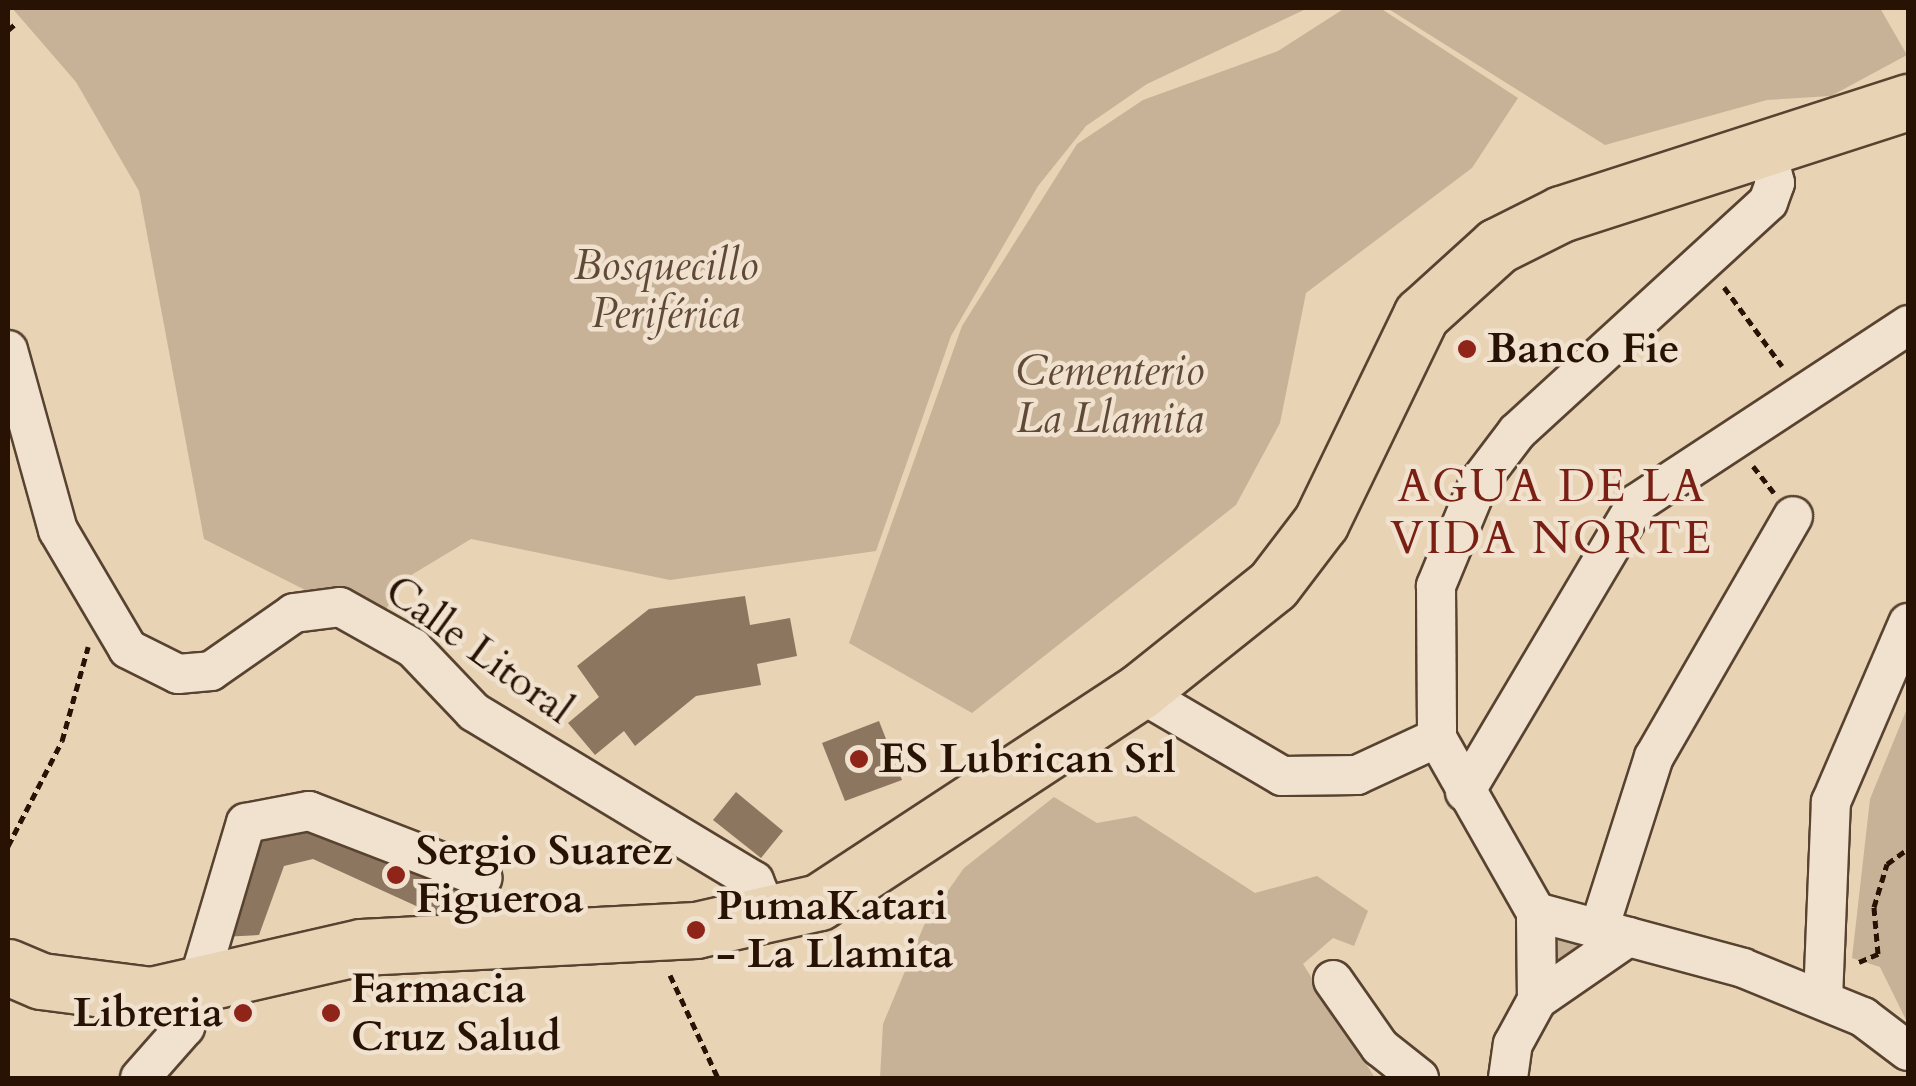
<!DOCTYPE html>
<html>
<head>
<meta charset="utf-8">
<style>
	body { margin:0 }
	#map { position:relative; width:1916px; height:1086px; overflow:hidden; background:#e8d3b5; font-family:Cardo,serif }
	div>[style] { position:absolute }
	.green>* { inset:0; background:#c7b297 }
	.building>* { inset:0; background:#8c7660 }
	.path>* { height:5px; margin-top:-2.5px; transform-origin:0; background:repeating-linear-gradient(90deg,#281204 0 8px,transparent 0 13px) }
	.roads { filter:drop-shadow(2px 0 #584230) drop-shadow(-2px 0 #584230) drop-shadow(0 2px #584230) drop-shadow(0 -2px #584230) }
	.minor>* { height:38px; margin:-19px; padding:0 19px; transform-origin:19px; border-radius:19px; background:#f0e2cf }
	.highway>* { height:55px; margin:-27.5px; padding:0 27.5px; transform-origin:27.5px; border-radius:27.5px; background:#e8d3b5 }
	.dots>* { width:28px; height:28px; translate:-50% -50%; box-sizing:border-box; border:5px solid #f0e2cf; border-radius:50% }
	span { translate:-50% -50%; white-space:nowrap; text-align:center; line-height:1.15; -webkit-text-stroke:9px #f0e2cf; paint-order:stroke }
	.park-label { font-size:42px; color:#604a37; font-style:italic }
	.poi-label { font-size:42px; color:#281204; font-weight:700 }
	.left { translate:0 -50%; text-align:left }
	.right { translate:-100% -50%; text-align:right }
	.street-label { font-size:42px; color:#281204 }
	.neighbourhood-label { font-size:45px; color:#7a1f14; letter-spacing:2.5px }
	.frame { position:absolute; inset:0; border:10px solid #281204; pointer-events:none }
</style>
</head>
<body>
<div id="map">
	<div class="green">
		<div style="clip-path:polygon(12px 8px,1308px 8px,1147px 84px,1086px 126px,1038px 186px,951px 336px,876px 551px,670px 580px,471px 539px,408px 577px,375px 625px,204px 539px,139px 191px,76px 82px)"></div>
		<div style="clip-path:polygon(1345px 8px,1380px 8px,1518px 98px,1472px 168px,1306px 293px,1280px 423px,1236px 505px,972px 713px,849px 643px,962px 326px,1077px 144px,1143px 100px,1278px 51px)"></div>
		<div style="clip-path:polygon(1387px 8px,1880px 8px,1907px 55px,1831px 96px,1767px 100px,1605px 145px)"></div>
		<div style="clip-path:polygon(1908px 706px,1908px 1024px,1880px 967px,1852px 958px,1870px 799px)"></div>
		<div style="clip-path:polygon(1054px 797px,1097px 823px,1136px 816px,1255px 893px,1317px 876px,1368px 911px,1354px 946px,1333px 938px,1303px 964px,1375px 1078px,880px 1078px,883px 1024px,925px 923px,964px 868px)"></div>
		<div style="clip-path:polygon(1550px 929px,1590px 945px,1551px 978px)"></div>
	</div>
	<div class="building">
		<div style="clip-path:polygon(745px 596px,750px 625px,790px 618px,797px 656px,757px 664px,761px 685px,696px 696px,635px 746px,624px 731px,595px 755px,568px 723px,599px 697px,577px 666px,649px 609px)"></div>
		<div style="clip-path:polygon(879px 721px,902px 780px,845px 801px,822px 743px)"></div>
		<div style="clip-path:polygon(736px 792px,783px 831px,761px 858px,713px 820px)"></div>
		<div style="clip-path:polygon(318px 819px,463px 884px,447px 920px,313px 859px,284px 866px,259px 935px,221px 937px,249px 830px)"></div>
	</div>
	<div class="path">
		<div style="left:8px;top:30px;width:8px;rotate:-40deg"></div>
		<div style="left:1724px;top:287px;width:98px;rotate:53.7deg"></div>
		<div style="left:1753px;top:466px;width:34px;rotate:52deg"></div>
		<div style="left:8px;top:846px;width:118px;rotate:-62.8deg"></div>
		<div style="left:62px;top:741px;width:98px;rotate:-74.5deg"></div>
		<div style="left:1859px;top:962px;width:21px;rotate:-23deg"></div>
		<div style="left:1878px;top:954px;width:47px;rotate:-94.9deg"></div>
		<div style="left:1874px;top:907px;width:45px;rotate:-73.2deg"></div>
		<div style="left:1887px;top:864px;width:26px;rotate:-36deg"></div>
		<div style="left:670px;top:975px;width:114px;rotate:65deg"></div>
	</div>
	<div class="roads">
		<div class="minor">
			<div style="left:1767px;top:151px;width:33px;rotate:76deg"></div>
			<div style="left:1775px;top:183px;width:20px;rotate:110deg"></div>
			<div style="left:1768px;top:202px;width:340px;rotate:137.5deg"></div>
			<div style="left:1517px;top:432px;width:63px;rotate:127.2deg"></div>
			<div style="left:1479px;top:482px;width:113px;rotate:112.5deg"></div>
			<div style="left:1436px;top:586px;width:152px;rotate:89.6deg"></div>
			<div style="left:1437px;top:738px;width:200px;rotate:60.4deg"></div>
			<div style="left:1536px;top:912px;width:214px;rotate:15.1deg"></div>
			<div style="left:1743px;top:968px;width:130px;rotate:22.2deg"></div>
			<div style="left:1863px;top:1017px;width:56px;rotate:37.1deg"></div>
			<div style="left:8px;top:350px;width:187px;rotate:74.5deg"></div>
			<div style="left:58px;top:530px;width:138px;rotate:59.5deg"></div>
			<div style="left:128px;top:649px;width:56px;rotate:26.6deg"></div>
			<div style="left:178px;top:674px;width:33px;rotate:-5deg"></div>
			<div style="left:211px;top:671px;width:101px;rotate:-34.9deg"></div>
			<div style="left:294px;top:613px;width:46px;rotate:-7.4deg"></div>
			<div style="left:340px;top:607px;width:84px;rotate:29.3deg"></div>
			<div style="left:413px;top:648px;width:88px;rotate:46.4deg"></div>
			<div style="left:474px;top:712px;width:327px;rotate:31.1deg"></div>
			<div style="left:754px;top:881px;width:41px;rotate:67.2deg"></div>
			<div style="left:1139px;top:692px;width:166px;rotate:30.4deg"></div>
			<div style="left:1282px;top:776px;width:75px;rotate:-0.8deg"></div>
			<div style="left:1357px;top:775px;width:88px;rotate:-24.8deg"></div>
			<div style="left:1465px;top:792px;width:335px;rotate:-59.3deg"></div>
			<div style="left:1636px;top:504px;width:326px;rotate:-33.3deg"></div>
			<div style="left:1598px;top:932px;width:184px;rotate:-72.3deg"></div>
			<div style="left:1654px;top:757px;width:278px;rotate:-60deg"></div>
			<div style="left:1333px;top:980px;width:82px;rotate:55deg"></div>
			<div style="left:1380px;top:1047px;width:50px;rotate:38.5deg"></div>
			<div style="left:1823px;top:999px;width:197px;rotate:-87.7deg"></div>
			<div style="left:1831px;top:802px;width:195px;rotate:-66.7deg"></div>
			<div style="left:1537px;top:1000px;width:111px;rotate:-34.7deg"></div>
			<div style="left:140px;top:1078px;width:68px;rotate:-48.6deg"></div>
			<div style="left:185px;top:1027px;width:213px;rotate:-73.4deg"></div>
			<div style="left:246px;top:823px;width:64px;rotate:-10.8deg"></div>
			<div style="left:309px;top:811px;width:186px;rotate:21.1deg"></div>
			<div style="left:1508px;top:1078px;width:34px;rotate:-82deg"></div>
			<div style="left:1513px;top:1044px;width:50px;rotate:-61.4deg"></div>
			<div style="left:1537px;top:1000px;width:88px;rotate:-90.7deg"></div>
		</div>
		<div class="highway">
			<div style="left:8px;top:967px;width:36px;rotate:23deg"></div>
			<div style="left:41px;top:981px;width:111px;rotate:7.3deg"></div>
			<div style="left:151px;top:995px;width:215px;rotate:-12.9deg"></div>
			<div style="left:361px;top:947px;width:335px;rotate:-2.9deg"></div>
			<div style="left:696px;top:930px;width:126px;rotate:-12.8deg"></div>
			<div style="left:819px;top:902px;width:383px;rotate:-33.3deg"></div>
			<div style="left:1139px;top:692px;width:171px;rotate:-38.6deg"></div>
			<div style="left:1273px;top:585px;width:79px;rotate:-52.7deg"></div>
			<div style="left:1321px;top:522px;width:230px;rotate:-64.2deg"></div>
			<div style="left:1421px;top:315px;width:103px;rotate:-42.2deg"></div>
			<div style="left:1497px;top:246px;width:72px;rotate:-26.6deg"></div>
			<div style="left:1561px;top:214px;width:365px;rotate:-17.9deg"></div>
		</div>
	</div>
	<div class="dots">
		<div style="left:1467px;top:349px;background:#8f2418"></div>
		<div style="left:859px;top:759px;background:#8f2418"></div>
		<div style="left:396px;top:875px;background:#8f2418"></div>
		<div style="left:696px;top:930px;background:#8f2418"></div>
		<div style="left:243px;top:1013px;background:#8f2418"></div>
		<div style="left:331px;top:1013px;background:#8f2418"></div>
	</div>
	<div class="park-label">
		<span style="left:666px;top:290px">Bosquecillo<br>Periférica</span>
		<span style="left:1110px;top:395px">Cementerio<br>La Llamita</span>
	</div>
	<div class="poi-label">
		<span class="left" style="left:1487px;top:349px">Banco Fie</span>
		<span class="left" style="left:879px;top:759px">ES Lubrican Srl</span>
		<span class="left" style="left:416px;top:875px">Sergio Suarez<br>Figueroa</span>
		<span class="left" style="left:716px;top:930px">PumaKatari<br>- La Llamita</span>
		<span class="left" style="left:351px;top:1013px">Farmacia<br>Cruz Salud</span>
		<span class="right" style="left:223px;top:1013px">Libreria</span>
	</div>
	<div class="street-label">
		<span style="left:479px;top:650px;rotate:36deg">Calle Litoral</span>
	</div>
	<div class="neighbourhood-label">
		<span style="left:1552px;top:513px">AGUA DE LA<br>VIDA NORTE</span>
	</div>
	<div class="frame"></div>
</div>
</body>
</html>
